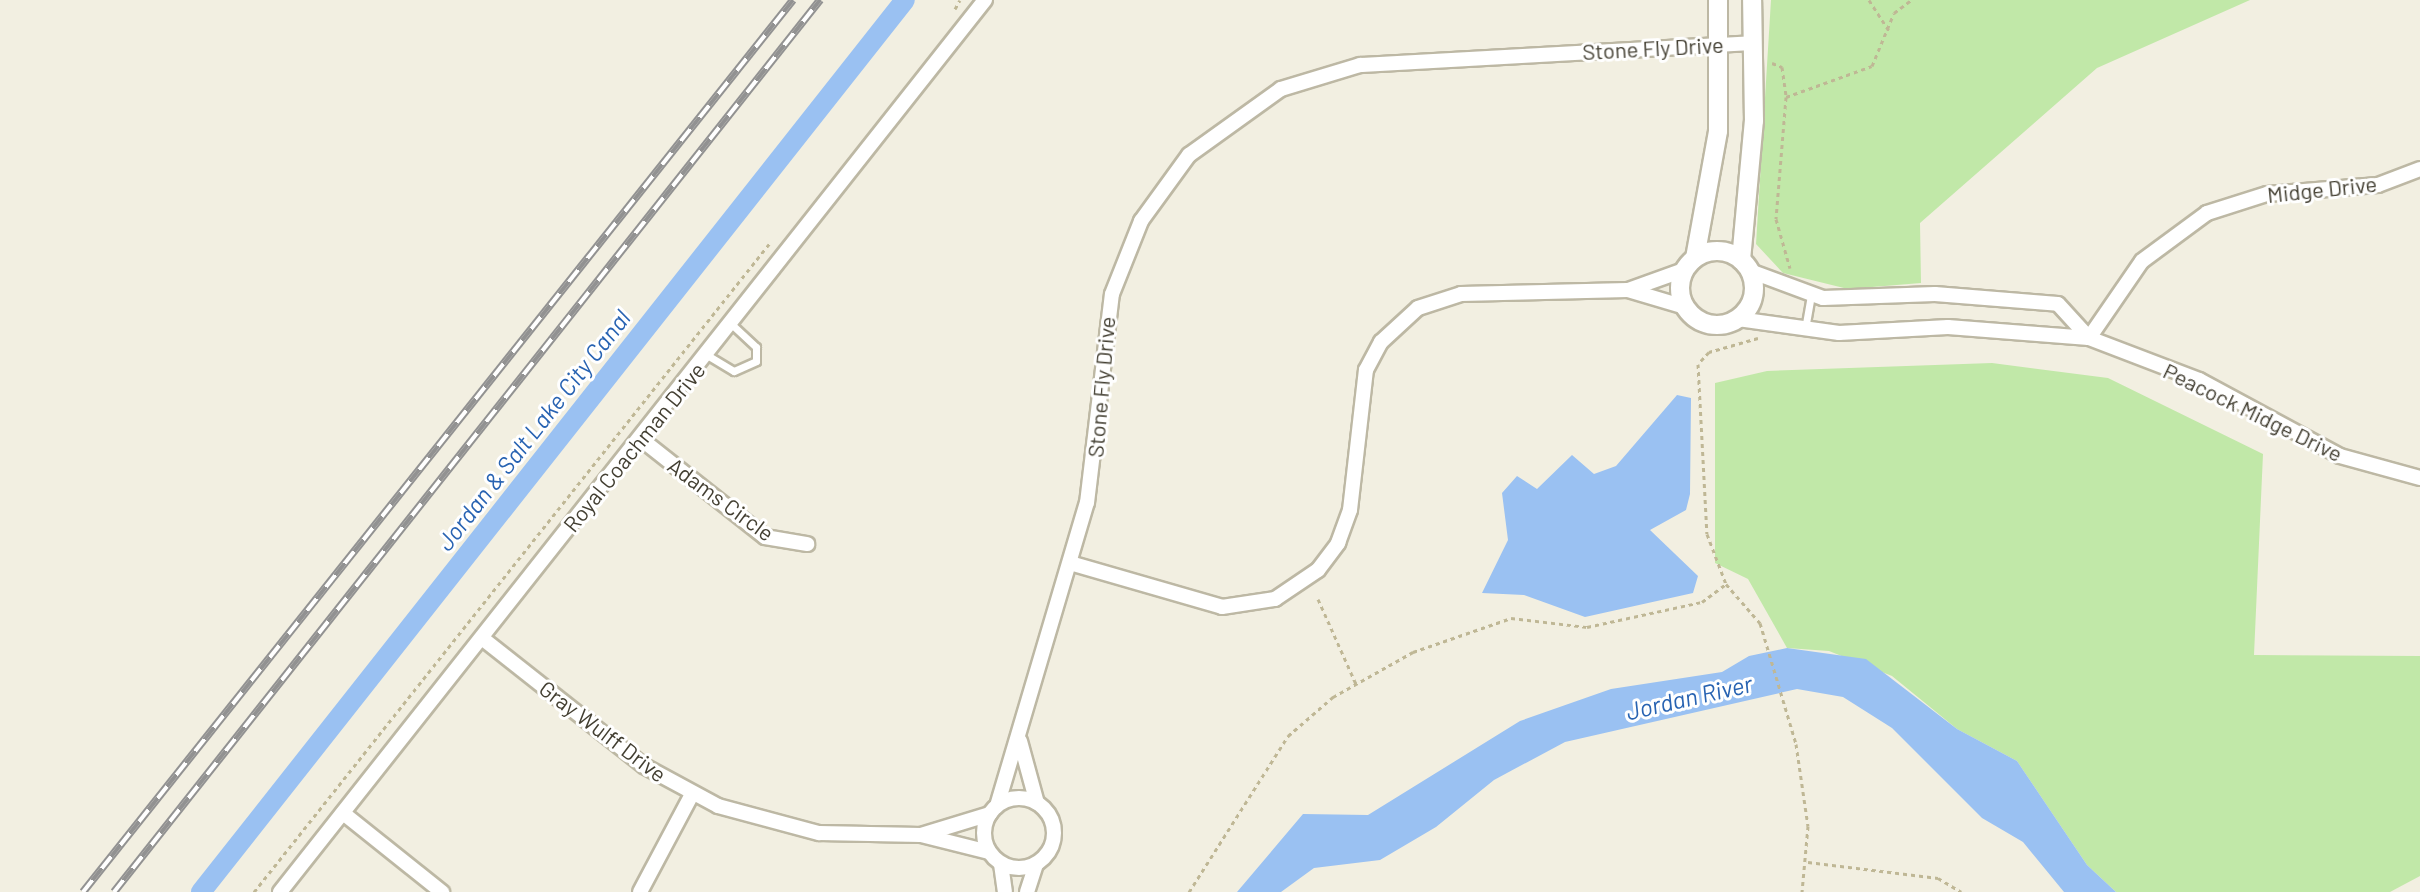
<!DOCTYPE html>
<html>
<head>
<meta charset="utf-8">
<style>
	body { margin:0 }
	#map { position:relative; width:2420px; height:892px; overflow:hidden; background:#f2efe1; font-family:Barlow,sans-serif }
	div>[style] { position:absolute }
	.green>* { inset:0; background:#c1e8a8 }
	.water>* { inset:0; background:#9ac1f2 }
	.canal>* { height:20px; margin:-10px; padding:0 10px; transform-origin:10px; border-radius:10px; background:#9ac1f2 }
	.path>* { height:3px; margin-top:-1.5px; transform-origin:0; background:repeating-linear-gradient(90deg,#bfb795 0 4px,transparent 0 8px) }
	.roads { filter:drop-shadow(2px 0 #bdb8a4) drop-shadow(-2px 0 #bdb8a4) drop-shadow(0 2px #bdb8a4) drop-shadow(0 -2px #bdb8a4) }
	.service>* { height:7px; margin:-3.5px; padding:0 3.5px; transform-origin:3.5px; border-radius:3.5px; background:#fff }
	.minor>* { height:14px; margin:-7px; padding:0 7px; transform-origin:7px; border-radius:7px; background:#fff }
	.minor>.ring { margin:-7px; padding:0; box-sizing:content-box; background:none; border:14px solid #fff; border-radius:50% }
	.tertiary>* { height:18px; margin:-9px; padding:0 9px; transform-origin:9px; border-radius:9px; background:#fff }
	.tertiary>.ring { margin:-9px; padding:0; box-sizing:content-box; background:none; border:18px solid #fff; border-radius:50% }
	.rail>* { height:8px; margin-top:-4px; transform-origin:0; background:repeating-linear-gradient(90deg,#fff 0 15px,#929292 0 30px); box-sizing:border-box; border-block:2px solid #929292 }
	span { translate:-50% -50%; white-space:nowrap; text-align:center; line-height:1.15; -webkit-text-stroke:6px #fff; paint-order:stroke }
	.street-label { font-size:22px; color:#433f32 }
	.water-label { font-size:24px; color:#2863b2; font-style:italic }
</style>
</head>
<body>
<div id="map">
	<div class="green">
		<div style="clip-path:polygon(1771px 0,2250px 0,2097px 68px,1920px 223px,1921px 283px,1848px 289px,1783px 273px,1756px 244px)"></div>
		<div style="clip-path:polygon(1992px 363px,2108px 378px,2263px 454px,2254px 655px,2420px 656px,2420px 876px,2390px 892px,2116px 892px,2087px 865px,2017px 761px,1957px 729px,1892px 676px,1829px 651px,1787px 648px,1748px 579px,1715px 563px,1715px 383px,1767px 371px)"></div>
	</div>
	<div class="water">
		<div style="clip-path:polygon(1677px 395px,1691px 398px,1690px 494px,1686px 510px,1650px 530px,1698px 576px,1693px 593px,1585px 617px,1524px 595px,1482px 593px,1508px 540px,1502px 493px,1517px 476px,1537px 489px,1572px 455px,1594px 474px,1616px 466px)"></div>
		<div style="clip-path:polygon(1787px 648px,1866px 659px,1957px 729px,2017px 761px,2087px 865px,2116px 892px,2064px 892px,2023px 842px,1982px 818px,1892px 728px,1843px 697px,1797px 689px,1565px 742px,1494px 780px,1436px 827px,1380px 860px,1314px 868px,1281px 892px,1237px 892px,1303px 814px,1368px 815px,1520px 721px,1611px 689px,1722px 672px,1749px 656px)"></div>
	</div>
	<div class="canal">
		<div style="left:201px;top:892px;width:1136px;rotate:-51.72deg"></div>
	</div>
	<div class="path">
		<div style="left:1869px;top:0;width:37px;rotate:57deg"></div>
		<div style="left:955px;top:9px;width:10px;rotate:-61deg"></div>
		<div style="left:1772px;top:63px;width:11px;rotate:22deg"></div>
		<div style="left:1782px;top:67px;width:30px;rotate:82deg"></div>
		<div style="left:1786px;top:97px;width:122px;rotate:94.7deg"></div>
		<div style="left:1776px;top:219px;width:51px;rotate:74.1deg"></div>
		<div style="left:1786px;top:97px;width:91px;rotate:-19.8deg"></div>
		<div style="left:1872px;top:66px;width:57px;rotate:-67.5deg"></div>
		<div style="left:1894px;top:13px;width:21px;rotate:-37deg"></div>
		<div style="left:1758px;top:338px;width:51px;rotate:164.1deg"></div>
		<div style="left:1709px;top:352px;width:16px;rotate:133deg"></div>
		<div style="left:1698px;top:364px;width:170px;rotate:87deg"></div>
		<div style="left:1707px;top:534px;width:53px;rotate:69.2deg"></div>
		<div style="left:1726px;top:584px;width:52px;rotate:48.9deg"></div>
		<div style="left:1760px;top:623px;width:126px;rotate:73.4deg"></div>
		<div style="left:1796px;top:744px;width:83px;rotate:81.7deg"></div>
		<div style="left:1808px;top:826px;width:66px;rotate:95.2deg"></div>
		<div style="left:1318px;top:599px;width:93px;rotate:65.9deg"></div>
		<div style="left:1808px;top:862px;width:131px;rotate:7deg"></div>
		<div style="left:1938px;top:878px;width:27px;rotate:31deg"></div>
		<div style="left:254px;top:892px;width:828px;rotate:-51.52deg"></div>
		<div style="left:1189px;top:892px;width:185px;rotate:-57.6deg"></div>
		<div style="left:1288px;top:736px;width:60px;rotate:-40.9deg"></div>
		<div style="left:1333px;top:697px;width:92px;rotate:-29.4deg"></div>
		<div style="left:1413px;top:652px;width:104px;rotate:-19.1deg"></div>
		<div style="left:1511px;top:618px;width:77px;rotate:6.8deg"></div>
		<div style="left:1587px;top:627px;width:118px;rotate:-12.3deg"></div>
		<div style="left:1702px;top:602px;width:30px;rotate:-37deg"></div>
	</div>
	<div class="roads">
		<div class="service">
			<div style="left:1805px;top:329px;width:34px;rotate:-80deg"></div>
			<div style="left:707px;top:355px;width:31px;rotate:31deg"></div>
			<div style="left:734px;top:371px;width:24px;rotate:-24deg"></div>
			<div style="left:756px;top:361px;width:14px;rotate:-90deg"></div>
			<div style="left:756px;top:347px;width:33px;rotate:-137deg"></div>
		</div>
		<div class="minor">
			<div style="left:1750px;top:271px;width:78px;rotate:20.3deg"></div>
			<div style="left:1823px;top:298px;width:112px;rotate:-2deg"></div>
			<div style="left:1935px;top:294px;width:123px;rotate:4.6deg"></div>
			<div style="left:2058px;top:304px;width:46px;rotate:47.6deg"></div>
			<div style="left:1628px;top:290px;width:59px;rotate:-19.7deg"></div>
			<div style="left:1738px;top:319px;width:102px;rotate:7.9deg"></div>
			<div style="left:1839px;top:333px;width:109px;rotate:-3.2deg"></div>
			<div style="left:1948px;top:327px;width:141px;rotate:4.5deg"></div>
			<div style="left:2089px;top:338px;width:118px;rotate:20.9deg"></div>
			<div style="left:2199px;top:380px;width:160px;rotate:28.3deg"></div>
			<div style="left:2340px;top:456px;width:83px;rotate:15.4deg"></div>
			<div style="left:2089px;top:338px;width:93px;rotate:-55.5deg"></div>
			<div style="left:2142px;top:261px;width:81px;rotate:-36.4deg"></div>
			<div style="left:2207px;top:213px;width:63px;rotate:-17.6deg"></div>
			<div style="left:2267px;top:194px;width:111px;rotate:-4.6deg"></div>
			<div style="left:2378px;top:185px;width:45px;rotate:-20.9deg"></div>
			<div style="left:641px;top:439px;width:158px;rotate:38.3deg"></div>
			<div style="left:765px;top:537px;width:43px;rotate:9.5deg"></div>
			<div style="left:1070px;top:563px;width:158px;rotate:16.1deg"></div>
			<div style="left:1222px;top:607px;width:54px;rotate:-8.6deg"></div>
			<div style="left:1275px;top:599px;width:52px;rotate:-34deg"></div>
			<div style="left:1318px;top:570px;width:34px;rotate:-53deg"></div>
			<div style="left:1338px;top:543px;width:35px;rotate:-70deg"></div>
			<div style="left:1350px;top:510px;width:141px;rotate:-83.5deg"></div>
			<div style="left:1366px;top:370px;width:32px;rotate:-62deg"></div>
			<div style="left:1381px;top:342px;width:50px;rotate:-42.6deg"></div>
			<div style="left:1418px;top:308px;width:45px;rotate:-18deg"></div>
			<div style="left:1461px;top:294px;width:167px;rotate:-1.4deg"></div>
			<div style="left:1628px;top:290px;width:59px;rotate:16.6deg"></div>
			<div style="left:482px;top:638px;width:206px;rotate:38.3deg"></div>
			<div style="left:644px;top:766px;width:84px;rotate:28.4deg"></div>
			<div style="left:718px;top:806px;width:105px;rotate:15deg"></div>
			<div style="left:819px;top:833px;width:102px;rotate:1.1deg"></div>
			<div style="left:921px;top:835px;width:70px;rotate:14deg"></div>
			<div style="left:1020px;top:741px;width:64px;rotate:74.7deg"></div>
			<div class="ring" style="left:984px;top:798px;width:56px;height:56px"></div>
			<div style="left:997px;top:806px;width:316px;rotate:-73.5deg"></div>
			<div style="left:1087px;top:503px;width:210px;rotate:-83.2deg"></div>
			<div style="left:1112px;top:294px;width:79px;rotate:-68.3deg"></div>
			<div style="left:1141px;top:221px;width:82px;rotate:-54deg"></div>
			<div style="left:1189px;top:155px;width:113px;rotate:-35.7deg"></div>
			<div style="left:1281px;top:89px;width:83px;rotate:-16.9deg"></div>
			<div style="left:1360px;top:65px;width:394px;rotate:-3.2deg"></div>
			<div style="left:343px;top:813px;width:127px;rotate:38.6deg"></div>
			<div style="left:921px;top:835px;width:72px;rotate:-16.9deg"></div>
			<div style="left:1001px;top:864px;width:28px;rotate:82deg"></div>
			<div style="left:280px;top:892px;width:1137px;rotate:-51.68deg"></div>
			<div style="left:640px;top:892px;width:111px;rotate:-62deg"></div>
			<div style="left:1027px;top:892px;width:29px;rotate:-72deg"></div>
		</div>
		<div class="tertiary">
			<div class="ring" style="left:1680px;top:251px;width:56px;height:56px"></div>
			<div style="left:1695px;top:258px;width:129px;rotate:-79.7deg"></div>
			<div style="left:1718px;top:131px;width:131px;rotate:-90deg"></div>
			<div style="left:1741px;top:260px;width:140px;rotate:-84.7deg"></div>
			<div style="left:1754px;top:121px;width:121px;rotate:-90.9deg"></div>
		</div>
	</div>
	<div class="rail">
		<div style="left:83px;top:892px;width:1140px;rotate:-51.48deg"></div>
		<div style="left:114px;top:892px;width:1138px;rotate:-51.64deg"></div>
	</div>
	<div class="street-label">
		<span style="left:1653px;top:48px;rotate:-3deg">Stone Fly Drive</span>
		<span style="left:2322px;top:189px;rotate:-6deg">Midge Drive</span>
		<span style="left:1101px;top:387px;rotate:-85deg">Stone Fly Drive</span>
		<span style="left:2253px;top:412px;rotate:26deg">Peacock Midge Drive</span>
		<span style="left:634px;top:447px;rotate:-51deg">Royal Coachman Drive</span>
		<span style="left:721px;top:499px;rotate:36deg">Adams Circle</span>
		<span style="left:603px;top:731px;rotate:37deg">Gray Wulff Drive</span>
	</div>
	<div class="water-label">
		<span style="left:533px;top:430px;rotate:-52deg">Jordan &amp; Salt Lake City Canal</span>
		<span style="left:1689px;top:697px;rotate:-13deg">Jordan River</span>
	</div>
</div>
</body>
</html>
